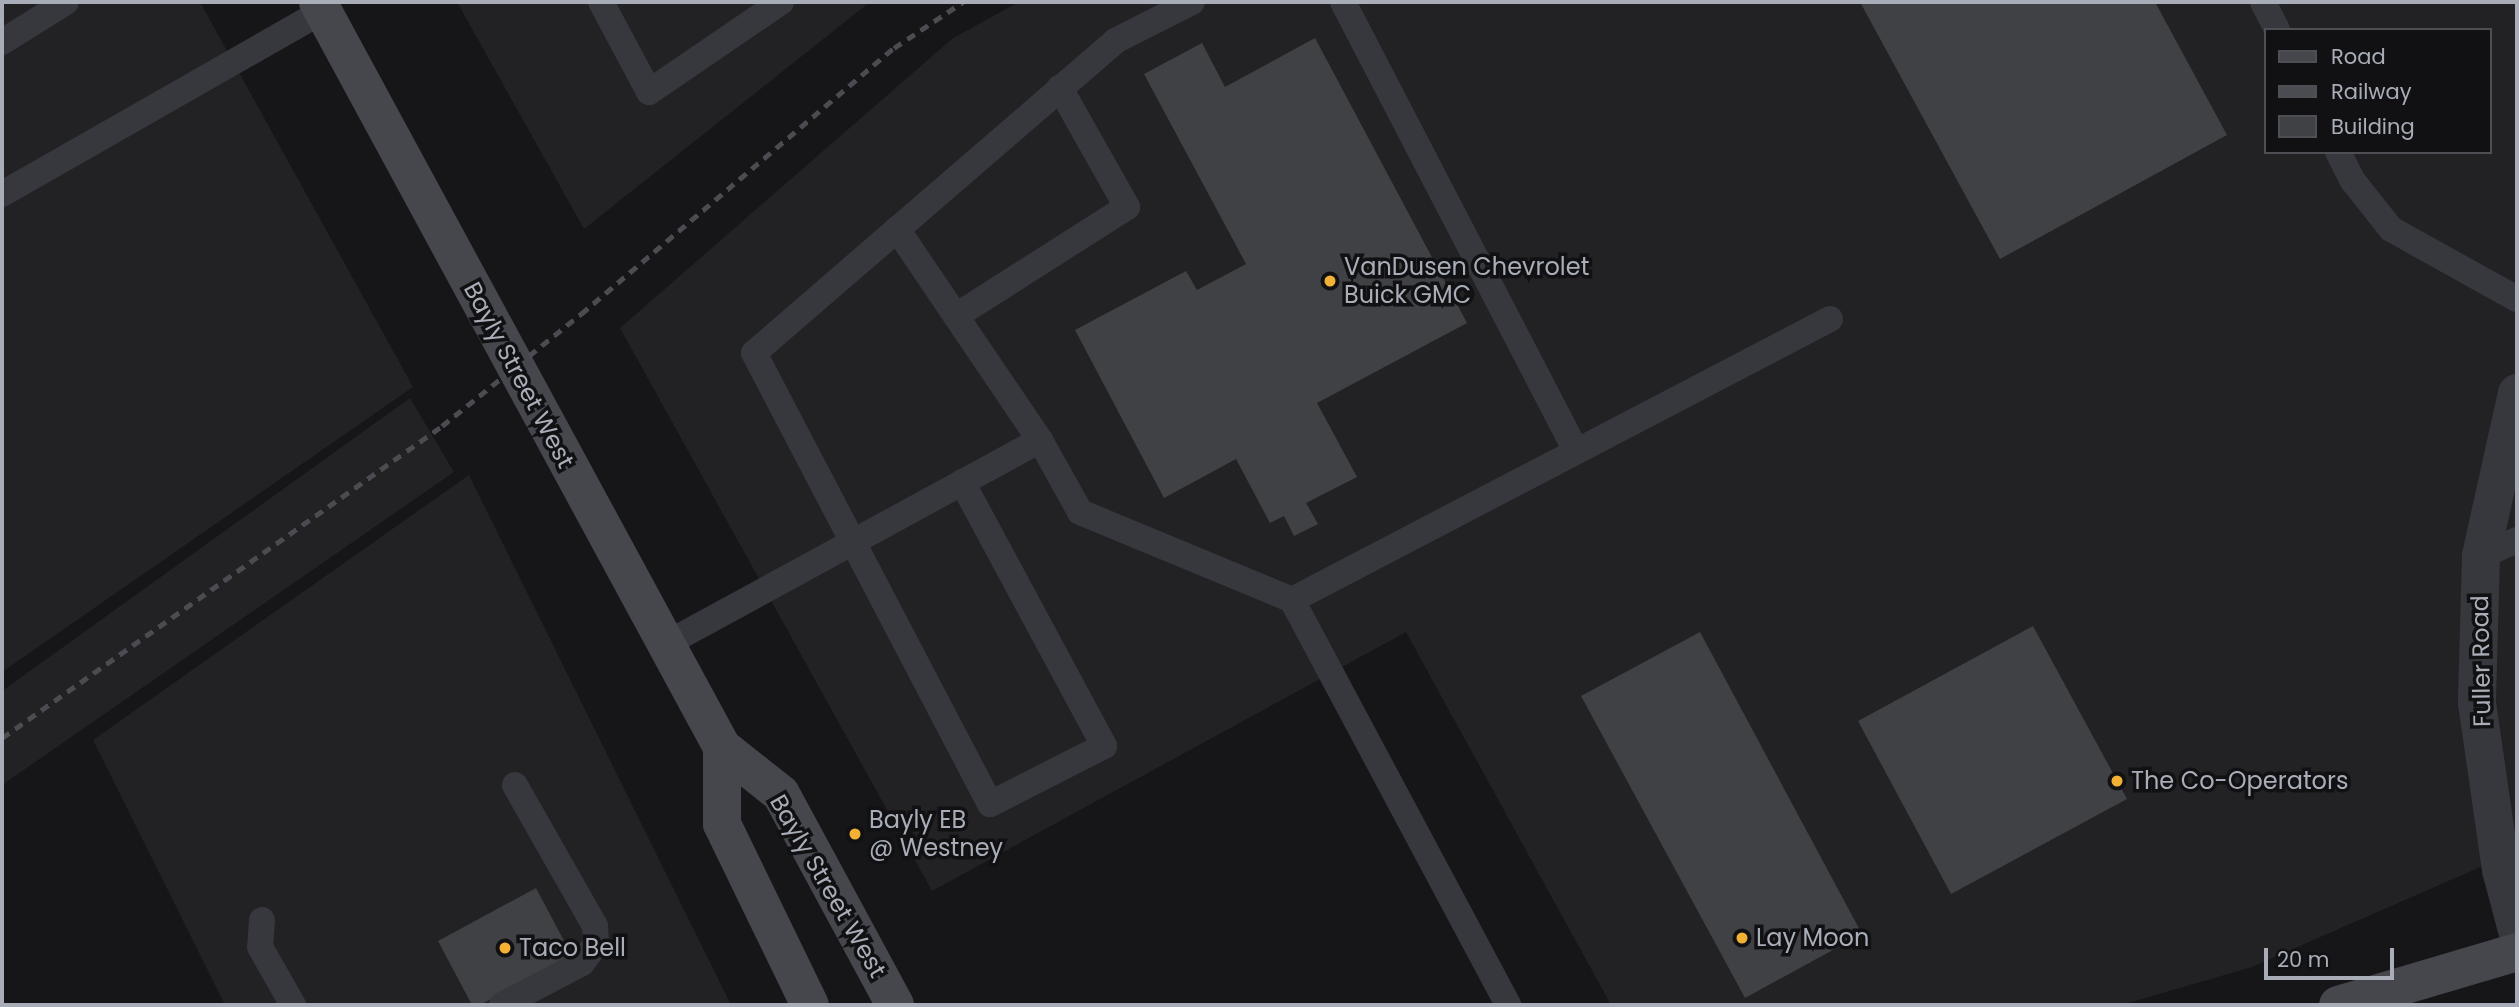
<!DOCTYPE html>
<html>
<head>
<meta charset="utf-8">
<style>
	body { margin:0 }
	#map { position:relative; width:2519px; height:1007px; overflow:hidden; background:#161618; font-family:Poppins,sans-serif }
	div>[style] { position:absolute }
	.built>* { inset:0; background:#222225 }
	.building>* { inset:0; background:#404145 }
	.service>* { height:26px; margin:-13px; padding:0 13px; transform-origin:13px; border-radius:13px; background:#37383d }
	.minor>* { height:38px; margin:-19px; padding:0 19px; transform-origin:19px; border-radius:19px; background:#37383d }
	.secondary>* { height:38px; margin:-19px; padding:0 19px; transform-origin:19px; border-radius:19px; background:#45474d }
	.rail>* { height:5px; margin-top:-2.5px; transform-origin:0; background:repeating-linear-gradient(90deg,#4a4c52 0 9px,transparent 0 16px) }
	.dots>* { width:19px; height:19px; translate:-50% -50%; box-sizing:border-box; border:4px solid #111113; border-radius:50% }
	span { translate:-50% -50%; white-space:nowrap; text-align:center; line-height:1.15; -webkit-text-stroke:7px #111113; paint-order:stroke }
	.poi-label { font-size:24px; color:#a8adb8 }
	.left { translate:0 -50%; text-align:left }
	.street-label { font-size:24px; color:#a8adb8 }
	.frame { position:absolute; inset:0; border:4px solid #a8adb8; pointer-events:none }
	.legend { position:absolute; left:2264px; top:28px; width:228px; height:126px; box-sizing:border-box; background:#111113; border:2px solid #4d4f55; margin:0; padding:9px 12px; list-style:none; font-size:21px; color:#a8adb8 }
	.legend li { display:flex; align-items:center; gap:14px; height:35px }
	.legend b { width:35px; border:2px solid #4d4f55 }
	.scale { position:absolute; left:2264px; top:948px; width:130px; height:32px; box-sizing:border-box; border:4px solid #a8adb8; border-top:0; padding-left:9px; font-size:21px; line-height:24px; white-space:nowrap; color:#a8adb8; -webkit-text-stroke:5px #111113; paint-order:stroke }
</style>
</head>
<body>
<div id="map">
	<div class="built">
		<div style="clip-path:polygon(2px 2px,200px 2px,413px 387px,2px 672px)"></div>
		<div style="clip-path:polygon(457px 2px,870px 2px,584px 229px)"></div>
		<div style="clip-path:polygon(evenodd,1019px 2px,2517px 2px,2517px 851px,2252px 967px,2121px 1005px,1611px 1005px,1406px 632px,932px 891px,620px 328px,953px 38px,1019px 2px,2265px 30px,2489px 30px,2489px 152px,2265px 152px,2265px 30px)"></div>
		<div style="clip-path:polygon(410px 398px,454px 472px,2px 785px,2px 691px)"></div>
		<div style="clip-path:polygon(469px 475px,731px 1005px,225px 1005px,93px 740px)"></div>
	</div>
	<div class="building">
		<div style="clip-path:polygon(1860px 2px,2155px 2px,2227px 135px,2000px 259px)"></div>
		<div style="clip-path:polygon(1315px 38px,1467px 323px,1317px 403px,1357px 477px,1306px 503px,1318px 524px,1294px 536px,1284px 516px,1270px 523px,1236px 459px,1164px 498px,1075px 330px,1186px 271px,1197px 290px,1246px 264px,1144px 74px,1202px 43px,1225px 87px)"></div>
		<div style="clip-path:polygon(2033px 626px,2127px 799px,1951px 894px,1858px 721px)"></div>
		<div style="clip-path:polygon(1700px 632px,1862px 934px,1745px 998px,1581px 696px)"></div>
		<div style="clip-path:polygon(536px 888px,572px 956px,480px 1005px,472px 1005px,438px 941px)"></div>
	</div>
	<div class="service">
		<div style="left:601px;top:2px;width:102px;rotate:61.9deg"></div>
		<div style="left:649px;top:92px;width:160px;rotate:-34.3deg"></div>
		<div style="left:1343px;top:2px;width:506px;rotate:62.57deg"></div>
		<div style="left:2263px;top:2px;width:31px;rotate:63deg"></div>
		<div style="left:2px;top:42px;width:75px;rotate:-32deg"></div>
		<div style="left:2338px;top:152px;width:33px;rotate:63deg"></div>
		<div style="left:2353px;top:181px;width:61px;rotate:51.6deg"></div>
		<div style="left:2391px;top:229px;width:144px;rotate:29.1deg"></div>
		<div style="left:2px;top:194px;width:369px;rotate:-29.7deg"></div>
		<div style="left:897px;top:229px;width:255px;rotate:55.9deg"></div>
		<div style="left:956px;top:316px;width:203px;rotate:-32.5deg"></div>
		<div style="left:1127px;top:207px;width:137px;rotate:-119.4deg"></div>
		<div style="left:962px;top:482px;width:300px;rotate:61.7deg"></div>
		<div style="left:1104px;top:746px;width:128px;rotate:153deg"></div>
		<div style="left:990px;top:804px;width:509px;rotate:-117.62deg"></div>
		<div style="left:754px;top:353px;width:477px;rotate:-40.8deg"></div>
		<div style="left:1115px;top:41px;width:86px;rotate:-26.9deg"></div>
		<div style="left:2481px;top:556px;width:39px;rotate:-24deg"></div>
		<div style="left:1292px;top:600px;width:607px;rotate:-27.58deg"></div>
		<div style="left:666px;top:644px;width:426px;rotate:-28.6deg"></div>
		<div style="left:1040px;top:440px;width:82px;rotate:60.9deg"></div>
		<div style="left:1080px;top:512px;width:230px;rotate:22.5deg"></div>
		<div style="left:1292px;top:600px;width:459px;rotate:61.9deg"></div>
		<div style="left:262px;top:920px;width:27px;rotate:94deg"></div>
		<div style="left:260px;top:947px;width:67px;rotate:60.4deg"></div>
		<div style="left:502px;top:1005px;width:90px;rotate:-27.7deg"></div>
		<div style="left:582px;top:963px;width:24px;rotate:-54deg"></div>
		<div style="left:596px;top:944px;width:18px;rotate:-93deg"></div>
		<div style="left:595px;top:926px;width:162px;rotate:-119.6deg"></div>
	</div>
	<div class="minor">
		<div style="left:2517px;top:393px;width:167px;rotate:102.5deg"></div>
		<div style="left:2481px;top:556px;width:147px;rotate:91.6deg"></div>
		<div style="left:2477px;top:703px;width:169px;rotate:81.8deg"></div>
		<div style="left:2501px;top:870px;width:62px;rotate:75.1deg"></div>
	</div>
	<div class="secondary">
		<div style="left:318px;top:2px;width:847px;rotate:61.53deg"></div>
		<div style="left:722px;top:747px;width:75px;rotate:38.5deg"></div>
		<div style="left:781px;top:794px;width:240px;rotate:61.6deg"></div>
		<div style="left:722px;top:747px;width:77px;rotate:90deg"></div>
		<div style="left:722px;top:824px;width:201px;rotate:64.1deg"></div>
		<div style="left:2338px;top:1005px;width:187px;rotate:-16.5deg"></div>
	</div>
	<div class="rail">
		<div style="left:2px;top:738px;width:539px;rotate:-35.34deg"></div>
		<div style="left:442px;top:426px;width:179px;rotate:-38.9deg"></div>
		<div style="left:581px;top:314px;width:411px;rotate:-40.4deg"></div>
		<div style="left:894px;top:48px;width:83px;rotate:-33.7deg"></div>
	</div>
	<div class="dots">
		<div style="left:1330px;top:281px;background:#f2b134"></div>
		<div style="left:2117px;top:781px;background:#f2b134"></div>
		<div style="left:855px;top:834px;background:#f2b134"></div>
		<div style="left:1742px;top:938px;background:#f2b134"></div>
		<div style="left:505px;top:948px;background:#f2b134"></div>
	</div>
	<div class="poi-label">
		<span class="left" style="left:1344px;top:281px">VanDusen Chevrolet<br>Buick GMC</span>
		<span class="left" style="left:2131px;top:781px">The Co-Operators</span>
		<span class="left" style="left:869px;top:834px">Bayly EB<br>@ Westney</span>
		<span class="left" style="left:1756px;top:938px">Lay Moon</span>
		<span class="left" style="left:519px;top:948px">Taco Bell</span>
	</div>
	<div class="street-label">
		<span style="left:519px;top:375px;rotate:62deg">Bayly Street West</span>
		<span style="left:2481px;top:661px;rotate:-91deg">Fuller Road</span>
		<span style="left:828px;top:886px;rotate:60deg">Bayly Street West</span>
	</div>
	<div class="frame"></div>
	<ul class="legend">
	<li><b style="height:9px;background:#45474d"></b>Road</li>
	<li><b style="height:9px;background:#4a4c52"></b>Railway</li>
	<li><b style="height:19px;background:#404145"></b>Building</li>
	</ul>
	<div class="scale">20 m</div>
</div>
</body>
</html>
